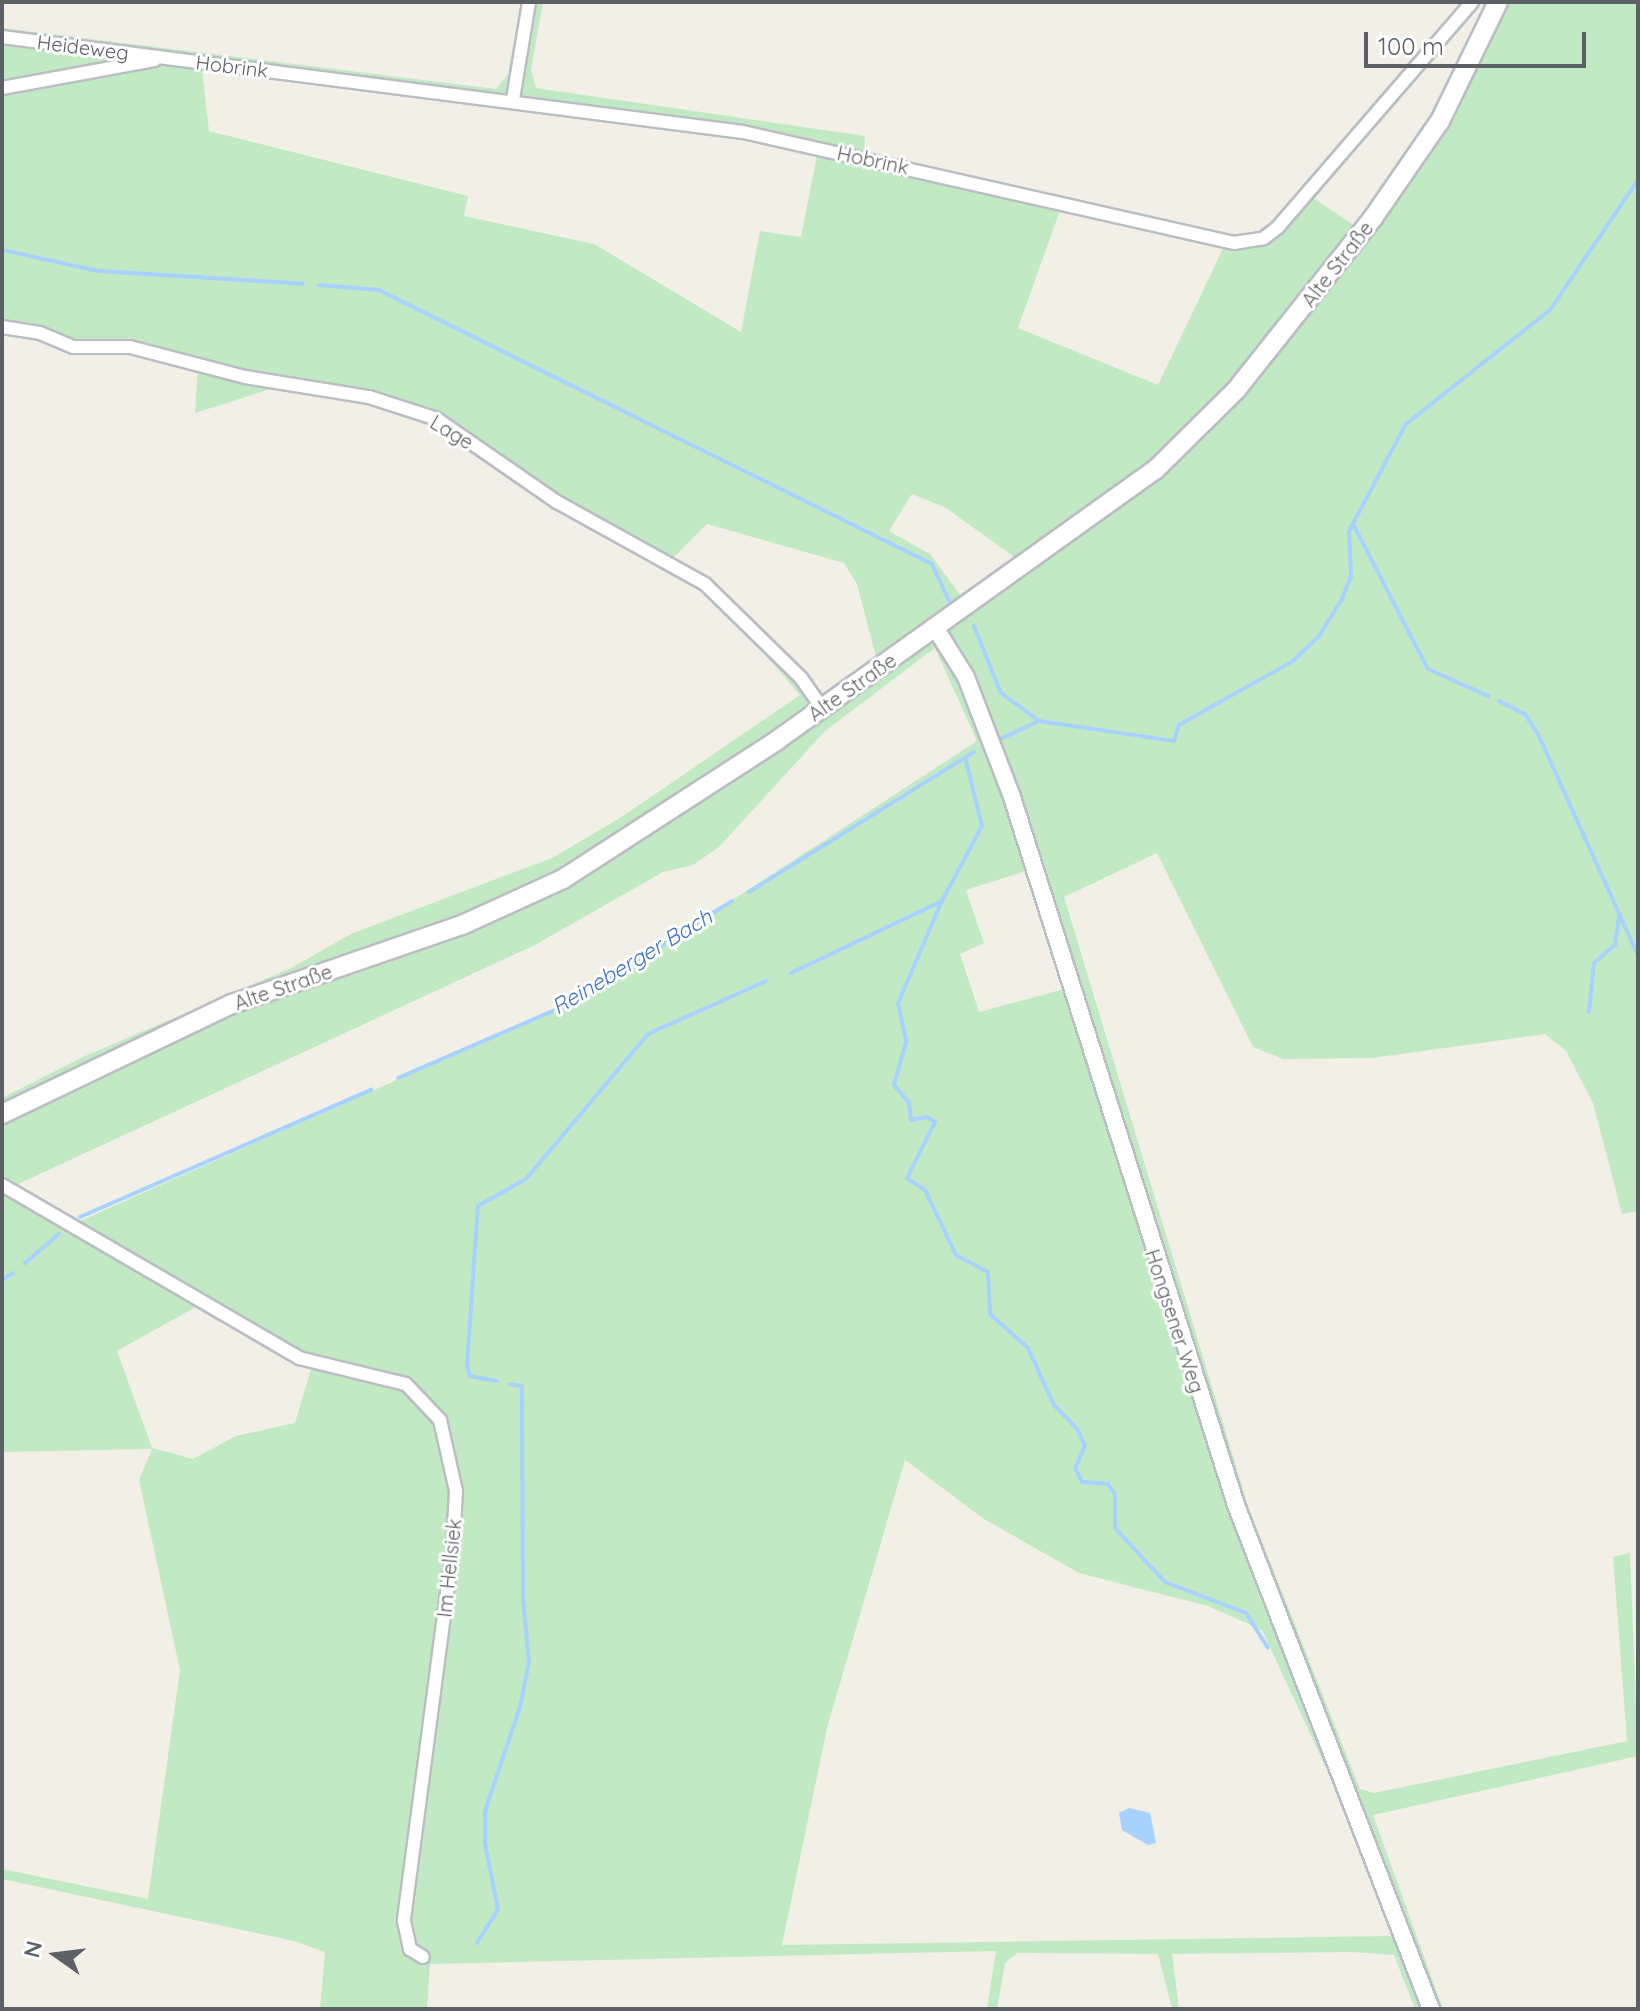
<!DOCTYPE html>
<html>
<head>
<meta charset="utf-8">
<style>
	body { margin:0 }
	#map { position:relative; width:1640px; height:2011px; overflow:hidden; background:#f1efe6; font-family:Quicksand,sans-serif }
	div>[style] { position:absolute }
	.green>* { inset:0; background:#c1eac4 }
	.water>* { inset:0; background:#a7d1ff }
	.stream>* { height:4px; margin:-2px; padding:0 2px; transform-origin:2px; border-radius:2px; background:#a7d1ff }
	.roads { filter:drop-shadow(2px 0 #babdc2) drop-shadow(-2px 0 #babdc2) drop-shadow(0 2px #babdc2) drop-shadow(0 -2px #babdc2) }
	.minor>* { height:12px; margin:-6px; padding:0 6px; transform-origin:6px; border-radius:6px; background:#fff }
	.tertiary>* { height:16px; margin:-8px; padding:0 8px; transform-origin:8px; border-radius:8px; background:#fff }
	.secondary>* { height:18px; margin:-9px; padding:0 9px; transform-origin:9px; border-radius:9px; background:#fff }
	span { translate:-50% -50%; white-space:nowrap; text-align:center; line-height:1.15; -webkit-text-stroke:6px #fff; paint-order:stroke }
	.street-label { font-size:20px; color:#5d6167 }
	.water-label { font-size:22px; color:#3e73c4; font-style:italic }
	.frame { position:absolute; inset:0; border:4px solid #5d6167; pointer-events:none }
	.north { position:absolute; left:16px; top:1915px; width:80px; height:80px; -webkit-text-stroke:6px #fff; paint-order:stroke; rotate:284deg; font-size:22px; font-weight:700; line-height:32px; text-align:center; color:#5d6167 }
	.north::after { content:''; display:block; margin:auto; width:28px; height:36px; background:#5d6167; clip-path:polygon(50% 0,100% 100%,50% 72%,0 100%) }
	.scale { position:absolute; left:1364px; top:32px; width:222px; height:36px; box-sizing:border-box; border:4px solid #5d6167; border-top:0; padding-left:10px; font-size:24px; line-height:28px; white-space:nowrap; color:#5d6167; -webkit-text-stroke:6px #fff; paint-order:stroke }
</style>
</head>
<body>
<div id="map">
	<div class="green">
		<div style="clip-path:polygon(evenodd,521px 2px,543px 2px,531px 70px,536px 88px,865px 136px,864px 153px,1064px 199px,1018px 328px,1158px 385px,1229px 236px,1262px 232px,1309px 195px,1365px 233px,1504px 2px,1638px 2px,1638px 1211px,1622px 1214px,1593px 1103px,1566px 1051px,1545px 1034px,1372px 1058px,1283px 1059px,1253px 1047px,1157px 853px,1064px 897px,1248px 1506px,1360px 1789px,1374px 1793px,1627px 1741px,1613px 1557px,1630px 1553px,1638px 1756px,1373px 1815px,1443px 2009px,1415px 2009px,1394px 1955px,1351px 1952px,1172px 1954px,1179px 2009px,1172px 2009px,1158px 1954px,1017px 1953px,1005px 1963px,997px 2009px,987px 2009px,996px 1951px,430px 1964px,427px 2009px,320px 2009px,325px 1952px,294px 1941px,2px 1879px,2px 1869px,148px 1899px,180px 1670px,139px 1480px,152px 1449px,2px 1452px,2px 1098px,83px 1057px,291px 968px,353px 933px,552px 858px,620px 818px,800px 695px,725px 608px,699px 588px,553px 508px,432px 427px,365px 404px,277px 387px,195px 413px,198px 368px,131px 351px,73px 352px,38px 336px,2px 332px,2px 28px,496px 89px,508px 74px,521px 2px,202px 70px,717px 135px,817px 155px,801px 237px,760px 231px,741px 332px,594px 244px,464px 216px,468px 196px,209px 131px,202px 70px,521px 2px,912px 494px,946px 508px,1021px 562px,964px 600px,930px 554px,889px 531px,912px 494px,521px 2px,707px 524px,844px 563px,857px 584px,876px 657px,820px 695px,805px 670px,731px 598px,674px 557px,707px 524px,521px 2px,935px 648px,977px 741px,583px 997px,80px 1221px,16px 1185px,535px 945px,663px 872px,693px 865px,719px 847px,825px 731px,935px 648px,521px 2px,1029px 870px,1068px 988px,979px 1012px,960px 954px,984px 943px,966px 890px,1029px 870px,521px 2px,201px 1304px,290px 1361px,312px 1366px,295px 1423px,236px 1436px,193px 1459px,152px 1448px,117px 1351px,201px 1304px,521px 2px,905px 1460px,984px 1519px,1079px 1573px,1208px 1606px,1262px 1630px,1331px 1779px,1392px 1936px,782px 1945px,827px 1728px,905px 1460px)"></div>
	</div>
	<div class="water">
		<div style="clip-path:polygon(1129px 1808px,1150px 1813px,1156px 1843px,1148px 1845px,1122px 1830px,1119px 1813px)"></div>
	</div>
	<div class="stream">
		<div style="left:2px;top:250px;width:99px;rotate:12.2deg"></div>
		<div style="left:99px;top:271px;width:204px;rotate:3.6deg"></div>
		<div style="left:319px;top:285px;width:60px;rotate:4.8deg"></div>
		<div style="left:379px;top:290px;width:617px;rotate:26.36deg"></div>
		<div style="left:932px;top:564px;width:43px;rotate:65.2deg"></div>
		<div style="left:1353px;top:524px;width:163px;rotate:62.7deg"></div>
		<div style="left:1428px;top:669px;width:66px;rotate:24.2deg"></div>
		<div style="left:974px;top:626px;width:72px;rotate:68.1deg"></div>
		<div style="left:1001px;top:693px;width:47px;rotate:36.4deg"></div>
		<div style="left:1499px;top:701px;width:29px;rotate:27deg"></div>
		<div style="left:1525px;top:714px;width:24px;rotate:57deg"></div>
		<div style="left:1538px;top:734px;width:243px;rotate:65.7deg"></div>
		<div style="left:998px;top:740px;width:45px;rotate:-24.9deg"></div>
		<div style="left:1039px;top:721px;width:136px;rotate:8.4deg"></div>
		<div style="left:1174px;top:741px;width:17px;rotate:-73deg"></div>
		<div style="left:1179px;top:725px;width:131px;rotate:-29.3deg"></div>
		<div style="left:1293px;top:661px;width:36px;rotate:-44deg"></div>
		<div style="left:1319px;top:636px;width:44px;rotate:-58.1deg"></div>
		<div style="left:1342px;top:599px;width:24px;rotate:-68deg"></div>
		<div style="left:1351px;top:577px;width:46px;rotate:-92.5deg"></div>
		<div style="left:1349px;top:531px;width:121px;rotate:-62deg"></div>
		<div style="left:1406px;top:424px;width:184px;rotate:-38.4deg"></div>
		<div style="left:1550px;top:310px;width:157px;rotate:-55.9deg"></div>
		<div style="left:749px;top:892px;width:265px;rotate:-31.9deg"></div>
		<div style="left:942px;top:901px;width:111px;rotate:113.3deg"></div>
		<div style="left:898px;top:1003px;width:40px;rotate:78deg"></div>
		<div style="left:906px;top:1042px;width:45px;rotate:105.6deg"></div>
		<div style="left:894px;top:1085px;width:23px;rotate:50deg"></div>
		<div style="left:909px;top:1103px;width:17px;rotate:83deg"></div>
		<div style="left:911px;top:1120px;width:15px;rotate:-11deg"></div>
		<div style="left:926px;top:1117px;width:10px;rotate:29deg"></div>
		<div style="left:935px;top:1122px;width:63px;rotate:116.6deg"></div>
		<div style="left:907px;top:1178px;width:22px;rotate:34deg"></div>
		<div style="left:925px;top:1190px;width:72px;rotate:64.5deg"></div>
		<div style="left:956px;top:1255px;width:36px;rotate:28deg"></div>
		<div style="left:988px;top:1272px;width:42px;rotate:87.3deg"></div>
		<div style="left:990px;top:1314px;width:51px;rotate:41.8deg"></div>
		<div style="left:1028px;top:1348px;width:63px;rotate:65.5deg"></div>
		<div style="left:1054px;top:1405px;width:33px;rotate:46deg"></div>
		<div style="left:1077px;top:1429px;width:19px;rotate:65deg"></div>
		<div style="left:1085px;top:1446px;width:24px;rotate:114deg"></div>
		<div style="left:1075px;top:1468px;width:16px;rotate:63deg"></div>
		<div style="left:1082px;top:1482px;width:26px;rotate:4deg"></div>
		<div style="left:1108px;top:1484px;width:12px;rotate:55deg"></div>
		<div style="left:1115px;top:1494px;width:34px;rotate:90deg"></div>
		<div style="left:1115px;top:1528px;width:74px;rotate:47.2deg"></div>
		<div style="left:1165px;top:1582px;width:87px;rotate:20.9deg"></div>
		<div style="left:1246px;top:1613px;width:41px;rotate:57.8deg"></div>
		<div style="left:791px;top:973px;width:167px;rotate:-25.5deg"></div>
		<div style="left:942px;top:901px;width:85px;rotate:-61.9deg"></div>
		<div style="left:982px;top:826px;width:71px;rotate:-103.8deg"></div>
		<div style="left:1589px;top:1012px;width:49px;rotate:-84.2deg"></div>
		<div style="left:1594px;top:963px;width:28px;rotate:-41deg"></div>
		<div style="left:1615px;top:945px;width:29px;rotate:-82deg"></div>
		<div style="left:398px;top:1078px;width:186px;rotate:-23.4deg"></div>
		<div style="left:569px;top:1004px;width:193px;rotate:-32.3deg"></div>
		<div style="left:80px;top:1217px;width:318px;rotate:-23.6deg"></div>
		<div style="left:25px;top:1263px;width:45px;rotate:-40.5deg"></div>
		<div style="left:2px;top:1280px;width:13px;rotate:-32deg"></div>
		<div style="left:496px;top:1381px;width:26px;rotate:-169deg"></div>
		<div style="left:470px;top:1376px;width:10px;rotate:-107deg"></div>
		<div style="left:467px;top:1366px;width:160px;rotate:-86.1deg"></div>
		<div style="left:478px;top:1206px;width:55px;rotate:-29.4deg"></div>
		<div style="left:526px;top:1179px;width:189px;rotate:-49.9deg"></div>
		<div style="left:648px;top:1034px;width:129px;rotate:-24.2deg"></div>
		<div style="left:477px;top:1943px;width:40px;rotate:-58deg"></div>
		<div style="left:498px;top:1909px;width:66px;rotate:-101.3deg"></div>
		<div style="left:485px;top:1844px;width:33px;rotate:-90deg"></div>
		<div style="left:485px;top:1811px;width:110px;rotate:-71.4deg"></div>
		<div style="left:520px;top:1707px;width:46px;rotate:-78.7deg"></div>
		<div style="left:529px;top:1662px;width:63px;rotate:-95.4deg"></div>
		<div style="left:523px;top:1599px;width:213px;rotate:-90.3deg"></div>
		<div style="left:522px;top:1386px;width:12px;rotate:-171deg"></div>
	</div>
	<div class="roads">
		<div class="minor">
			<div style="left:2px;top:37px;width:747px;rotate:7.31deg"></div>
			<div style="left:743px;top:132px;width:503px;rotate:12.74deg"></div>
			<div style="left:1234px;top:243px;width:30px;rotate:-9deg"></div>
			<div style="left:1264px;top:238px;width:18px;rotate:-38deg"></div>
			<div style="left:1278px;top:227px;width:297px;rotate:-49.2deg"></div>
			<div style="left:2px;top:88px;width:155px;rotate:-10.4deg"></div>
			<div style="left:513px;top:99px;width:98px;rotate:-80.6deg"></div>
			<div style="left:2px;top:327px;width:38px;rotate:9deg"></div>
			<div style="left:40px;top:333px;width:36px;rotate:23deg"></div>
			<div style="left:73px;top:347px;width:57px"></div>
			<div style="left:130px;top:347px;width:119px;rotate:14.6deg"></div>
			<div style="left:245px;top:377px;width:126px;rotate:9.2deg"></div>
			<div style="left:369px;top:397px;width:71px;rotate:17.9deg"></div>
			<div style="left:437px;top:419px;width:146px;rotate:34.7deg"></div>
			<div style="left:557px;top:502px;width:169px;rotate:29deg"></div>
			<div style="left:705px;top:584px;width:134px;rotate:44.4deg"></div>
			<div style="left:801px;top:678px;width:37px;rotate:55deg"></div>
			<div style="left:2px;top:1185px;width:344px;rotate:30.2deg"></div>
			<div style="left:299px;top:1358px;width:110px;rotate:13.7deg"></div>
			<div style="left:406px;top:1384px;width:50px;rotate:46.6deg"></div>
			<div style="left:440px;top:1420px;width:73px;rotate:77.3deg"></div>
			<div style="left:456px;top:1491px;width:56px;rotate:93.1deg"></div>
			<div style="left:453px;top:1547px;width:377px;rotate:97.5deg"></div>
			<div style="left:404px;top:1921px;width:29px;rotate:78deg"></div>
			<div style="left:410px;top:1949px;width:15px;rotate:32deg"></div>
		</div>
		<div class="tertiary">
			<div style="left:936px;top:629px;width:57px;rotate:58deg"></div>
			<div style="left:966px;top:677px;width:129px;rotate:69deg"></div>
			<div style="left:1012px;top:797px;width:743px;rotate:72.44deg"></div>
			<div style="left:1236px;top:1505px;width:540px;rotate:68.85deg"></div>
		</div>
		<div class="secondary">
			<div style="left:2px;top:1114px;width:255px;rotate:-25.6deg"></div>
			<div style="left:232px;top:1004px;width:243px;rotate:-19deg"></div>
			<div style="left:462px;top:925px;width:111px;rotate:-24.5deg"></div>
			<div style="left:563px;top:879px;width:254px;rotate:-32.9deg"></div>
			<div style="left:776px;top:741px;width:466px;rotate:-35.6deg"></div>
			<div style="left:1155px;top:470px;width:114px;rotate:-44.6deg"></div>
			<div style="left:1236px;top:390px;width:220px;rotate:-51.5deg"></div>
			<div style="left:1373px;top:218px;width:118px;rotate:-55.4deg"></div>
			<div style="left:1440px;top:121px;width:132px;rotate:-64deg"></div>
		</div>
	</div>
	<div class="street-label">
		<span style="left:83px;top:47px;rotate:7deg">Heideweg</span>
		<span style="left:232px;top:66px;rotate:7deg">Hobrink</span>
		<span style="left:873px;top:160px;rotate:12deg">Hobrink</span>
		<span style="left:1337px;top:264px;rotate:-52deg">Alte Straße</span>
		<span style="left:452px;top:432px;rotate:31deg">Lage</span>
		<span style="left:852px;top:687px;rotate:-35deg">Alte Straße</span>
		<span style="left:283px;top:987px;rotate:-19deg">Alte Straße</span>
		<span style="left:1175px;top:1321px;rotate:72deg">Hongsener Weg</span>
		<span style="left:449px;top:1568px;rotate:-84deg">Im Hellsiek</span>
	</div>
	<div class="water-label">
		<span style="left:632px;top:962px;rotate:-31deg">Reineberger Bach</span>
	</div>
	<div class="frame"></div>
	<div class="north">N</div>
	<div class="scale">100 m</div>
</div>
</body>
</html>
